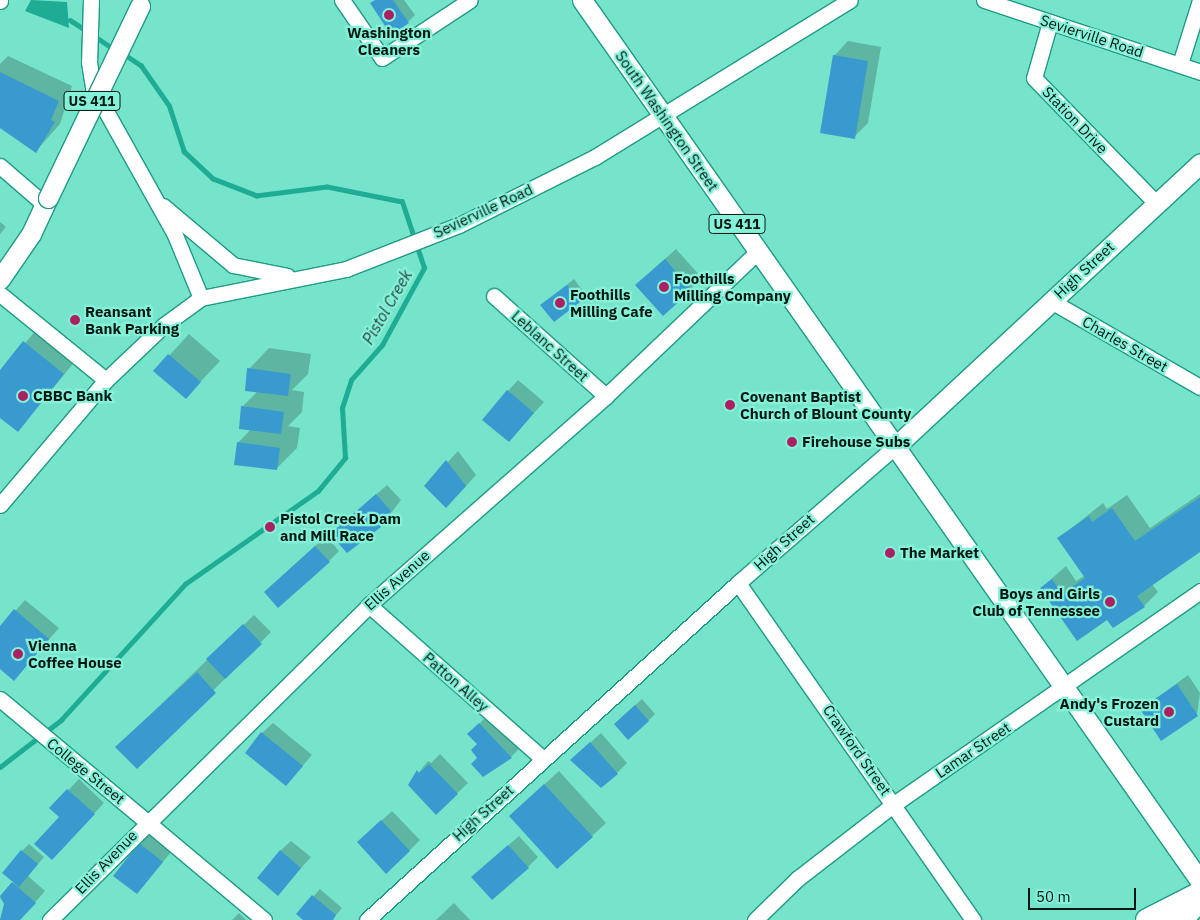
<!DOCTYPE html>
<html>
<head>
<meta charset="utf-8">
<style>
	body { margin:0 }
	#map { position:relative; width:1200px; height:920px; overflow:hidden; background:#76e4cb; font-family:"IBM Plex Sans",sans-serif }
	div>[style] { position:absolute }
	.water>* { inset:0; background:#1ead94 }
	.shadow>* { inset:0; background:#0003 }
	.stream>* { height:4.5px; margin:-2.25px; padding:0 2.25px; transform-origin:2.25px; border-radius:2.25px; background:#1ead94 }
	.building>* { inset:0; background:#399ad0 }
	.roads { filter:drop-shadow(1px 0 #1f9b85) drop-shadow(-1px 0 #1f9b85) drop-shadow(0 1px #1f9b85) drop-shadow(0 -1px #1f9b85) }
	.minor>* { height:15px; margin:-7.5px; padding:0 7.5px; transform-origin:7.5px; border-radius:7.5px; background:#fff }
	.major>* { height:19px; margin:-9.5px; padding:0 9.5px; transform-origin:9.5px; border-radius:9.5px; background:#fff }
	.highway>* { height:22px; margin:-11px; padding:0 11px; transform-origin:11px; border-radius:11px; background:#fff }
	.bridges { filter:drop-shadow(1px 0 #1f9b85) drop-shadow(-1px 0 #1f9b85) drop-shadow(0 1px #1f9b85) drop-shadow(0 -1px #1f9b85) }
	.major-bridge>* { height:19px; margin:-9.5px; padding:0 9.5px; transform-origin:9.5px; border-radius:9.5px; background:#fff }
	.dots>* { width:14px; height:14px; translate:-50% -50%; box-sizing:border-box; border:2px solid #84f1d8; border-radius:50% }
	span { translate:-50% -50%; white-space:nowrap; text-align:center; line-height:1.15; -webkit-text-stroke:4.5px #84f1d8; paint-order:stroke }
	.shield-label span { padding:1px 4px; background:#84f1d8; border:1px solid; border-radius:4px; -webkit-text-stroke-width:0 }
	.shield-label { font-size:14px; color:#011813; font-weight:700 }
	.poi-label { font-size:15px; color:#011813; font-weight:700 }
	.left { translate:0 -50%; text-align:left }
	.right { translate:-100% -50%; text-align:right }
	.street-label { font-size:15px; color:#011813 }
	.water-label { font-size:16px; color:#2c4741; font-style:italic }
	.scale { position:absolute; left:1028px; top:888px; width:108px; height:22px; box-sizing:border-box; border:2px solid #011813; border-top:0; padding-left:6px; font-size:15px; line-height:18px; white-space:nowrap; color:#011813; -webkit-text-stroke:4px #84f1d8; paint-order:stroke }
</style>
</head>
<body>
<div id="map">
	<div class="water">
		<div style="clip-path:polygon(31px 0,67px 2px,69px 28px,25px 11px)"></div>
	</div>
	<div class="shadow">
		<div style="clip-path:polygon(375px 0,404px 0,415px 15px,408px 22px)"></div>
		<div style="clip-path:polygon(848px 41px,881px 47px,868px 123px,854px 137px,834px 56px)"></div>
		<div style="clip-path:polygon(8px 56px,72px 86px,60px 124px,36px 151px,0 127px,0 64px)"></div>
		<div style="clip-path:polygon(0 222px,6px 227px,0 234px)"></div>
		<div style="clip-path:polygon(676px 249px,702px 278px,663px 314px,647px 275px)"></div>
		<div style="clip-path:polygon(574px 279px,586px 295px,579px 301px,542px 305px)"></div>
		<div style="clip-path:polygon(38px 328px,77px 359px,18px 430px,0 416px,0 372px)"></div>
		<div style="clip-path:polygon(189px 334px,220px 361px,186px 397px,155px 371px)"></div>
		<div style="clip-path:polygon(269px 348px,311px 354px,308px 374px,292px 390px,304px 392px,302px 412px,288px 426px,300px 428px,297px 448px,276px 469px,238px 443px,251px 429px,242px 407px,258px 391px,249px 369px)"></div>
		<div style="clip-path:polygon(518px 380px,544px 402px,509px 441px,508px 391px)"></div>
		<div style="clip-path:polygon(458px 451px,476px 475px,457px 496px,426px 486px)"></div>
		<div style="clip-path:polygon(387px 485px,401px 500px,381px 526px,347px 551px,342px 524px)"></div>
		<div style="clip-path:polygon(1200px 494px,1200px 550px,1152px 584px,1158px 592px,1144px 606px,1108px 619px,1041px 588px,1066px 566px,1076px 581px,1084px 576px,1059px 538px,1103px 503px,1107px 509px,1127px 495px,1150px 528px)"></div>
		<div style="clip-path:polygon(326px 536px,339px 551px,329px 561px,276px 582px)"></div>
		<div style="clip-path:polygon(25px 600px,59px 628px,14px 679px,0 668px,0 628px)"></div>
		<div style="clip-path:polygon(254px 615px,271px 632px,137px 768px,131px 733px)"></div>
		<div style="clip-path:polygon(1188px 675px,1200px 693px,1197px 715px,1142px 709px)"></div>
		<div style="clip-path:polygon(642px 699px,655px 714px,648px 721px,622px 717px)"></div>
		<div style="clip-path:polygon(490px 713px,521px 747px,511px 757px,479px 757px,479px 724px)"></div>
		<div style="clip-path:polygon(273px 723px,312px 755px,286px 785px,262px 733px)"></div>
		<div style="clip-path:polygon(601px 733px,627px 763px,617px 773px,571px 760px)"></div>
		<div style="clip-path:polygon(440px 754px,468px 783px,436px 813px,409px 785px,428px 761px,431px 763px)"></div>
		<div style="clip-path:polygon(559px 771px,606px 823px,592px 836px,510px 816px)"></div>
		<div style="clip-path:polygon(79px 779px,104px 803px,62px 848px,61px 817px,51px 808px)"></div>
		<div style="clip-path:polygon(392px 811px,420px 840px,409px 851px,369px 832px)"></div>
		<div style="clip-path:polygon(150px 834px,172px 851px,137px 893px,140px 844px)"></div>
		<div style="clip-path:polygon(519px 836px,538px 857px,528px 867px,483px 867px)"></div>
		<div style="clip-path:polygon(291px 841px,311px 857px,278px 894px,280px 851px)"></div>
		<div style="clip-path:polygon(29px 844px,44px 857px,28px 876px,45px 891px,20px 920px,0 920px,6px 904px,0 898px,15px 882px,22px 851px)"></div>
		<div style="clip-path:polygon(320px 889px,342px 908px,332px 920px,305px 920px,298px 914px)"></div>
		<div style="clip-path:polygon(454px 903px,470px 920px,436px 920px)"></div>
		<div style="clip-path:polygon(239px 913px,246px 920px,232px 920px)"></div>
	</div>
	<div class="stream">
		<div style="left:70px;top:20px;width:20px;rotate:33deg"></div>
		<div style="left:93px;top:35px;width:25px;rotate:34deg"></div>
		<div style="left:0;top:767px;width:77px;rotate:-37.6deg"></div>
		<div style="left:61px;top:720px;width:184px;rotate:-47.6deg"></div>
		<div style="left:185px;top:584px;width:162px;rotate:-35deg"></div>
		<div style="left:318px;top:491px;width:43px;rotate:-50.7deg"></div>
		<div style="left:345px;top:458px;width:50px;rotate:-93.4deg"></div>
		<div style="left:342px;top:408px;width:29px;rotate:-72deg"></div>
		<div style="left:351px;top:380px;width:47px;rotate:-48.5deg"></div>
		<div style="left:382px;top:345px;width:88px;rotate:-61.4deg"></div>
		<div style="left:424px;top:268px;width:70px;rotate:-108.4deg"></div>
		<div style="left:402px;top:202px;width:76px;rotate:-168.7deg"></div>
		<div style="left:327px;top:187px;width:71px;rotate:172.7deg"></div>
		<div style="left:257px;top:196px;width:47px;rotate:-158.9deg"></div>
		<div style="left:213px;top:179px;width:40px;rotate:-137deg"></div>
		<div style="left:184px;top:152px;width:48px;rotate:-108.1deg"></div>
		<div style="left:169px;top:106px;width:49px;rotate:-125deg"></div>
		<div style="left:141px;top:66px;width:22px;rotate:-146deg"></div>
	</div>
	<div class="building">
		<div style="clip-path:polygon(375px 0,393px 0,409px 23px,391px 35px,370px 3px)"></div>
		<div style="clip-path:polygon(833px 55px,868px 61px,855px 139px,820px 133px)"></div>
		<div style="clip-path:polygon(0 72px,59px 101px,51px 120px,55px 122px,36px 153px,0 128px)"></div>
		<div style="clip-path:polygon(665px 259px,692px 290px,663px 316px,635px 285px)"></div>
		<div style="clip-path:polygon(567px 285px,580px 302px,554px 322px,540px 305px)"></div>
		<div style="clip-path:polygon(23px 341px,64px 374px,18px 432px,0 418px,0 370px)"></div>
		<div style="clip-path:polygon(168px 354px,201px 382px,186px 399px,153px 371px)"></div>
		<div style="clip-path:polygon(247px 368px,291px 374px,288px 396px,245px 391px)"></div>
		<div style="clip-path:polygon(507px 390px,534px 413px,509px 442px,482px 420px)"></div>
		<div style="clip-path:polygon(241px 406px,284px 412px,281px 434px,239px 429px)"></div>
		<div style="clip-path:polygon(237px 442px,280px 448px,277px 470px,234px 465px)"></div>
		<div style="clip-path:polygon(446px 460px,466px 486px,446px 508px,424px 486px)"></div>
		<div style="clip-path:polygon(376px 494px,391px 511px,378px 523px,381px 527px,347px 553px,330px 534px)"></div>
		<div style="clip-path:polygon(1200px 497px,1200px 552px,1137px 596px,1145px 607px,1113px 628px,1107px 620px,1077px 641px,1040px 588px,1052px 579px,1062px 594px,1085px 578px,1057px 538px,1089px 516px,1092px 522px,1112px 508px,1135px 541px)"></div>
		<div style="clip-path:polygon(315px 546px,330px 562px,278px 608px,264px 592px)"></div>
		<div style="clip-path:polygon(14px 609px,49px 639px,14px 681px,0 669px,0 626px)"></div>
		<div style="clip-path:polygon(243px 624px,262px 644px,225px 679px,206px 659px)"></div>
		<div style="clip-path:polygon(197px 672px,216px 693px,137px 769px,115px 747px)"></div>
		<div style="clip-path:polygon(1177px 684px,1198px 716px,1161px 741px,1140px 709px)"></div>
		<div style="clip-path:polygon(635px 705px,649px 721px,628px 740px,614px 724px)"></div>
		<div style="clip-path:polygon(479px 723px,512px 758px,483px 777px,471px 764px,477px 758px,471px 750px,477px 744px,467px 734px)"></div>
		<div style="clip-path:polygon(261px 732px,303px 766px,286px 786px,245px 753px)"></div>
		<div style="clip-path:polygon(590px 742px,618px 774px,601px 788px,570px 760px)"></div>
		<div style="clip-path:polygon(429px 764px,458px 794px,436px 815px,408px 785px,417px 770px,419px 773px)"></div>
		<div style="clip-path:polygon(544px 784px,593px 837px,557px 869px,509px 816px)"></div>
		<div style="clip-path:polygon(67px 789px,95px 814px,52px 860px,34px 844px,59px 817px,49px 808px)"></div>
		<div style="clip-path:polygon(381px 820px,410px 851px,386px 874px,357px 842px)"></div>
		<div style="clip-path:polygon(139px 843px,163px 862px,137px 894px,113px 876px)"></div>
		<div style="clip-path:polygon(508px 845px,529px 868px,492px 900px,471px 877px)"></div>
		<div style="clip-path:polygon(21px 850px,38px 864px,19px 887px,2px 873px)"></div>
		<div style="clip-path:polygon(280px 850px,301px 868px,278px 896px,257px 878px)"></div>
		<div style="clip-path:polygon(12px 882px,36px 903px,20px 920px,0 920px,4px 904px,0 896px)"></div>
		<div style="clip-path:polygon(312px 895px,336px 915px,333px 920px,303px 920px,296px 914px)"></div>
	</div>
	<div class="roads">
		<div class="minor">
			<div style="left:91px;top:0;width:62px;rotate:91.8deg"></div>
			<div style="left:89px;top:62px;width:26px;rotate:81deg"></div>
			<div style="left:93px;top:88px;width:168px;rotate:60.8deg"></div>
			<div style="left:175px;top:235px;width:68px;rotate:67.6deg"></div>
			<div style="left:342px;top:0;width:70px;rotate:55.4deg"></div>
			<div style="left:382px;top:58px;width:105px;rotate:-33.4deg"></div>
			<div style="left:984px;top:0;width:228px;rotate:18.4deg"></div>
			<div style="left:0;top:1px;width:1px;rotate:-90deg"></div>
			<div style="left:1050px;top:22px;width:58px;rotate:105.9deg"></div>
			<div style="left:1034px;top:78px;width:175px;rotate:45.7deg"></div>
			<div style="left:1180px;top:64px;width:67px;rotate:-72.6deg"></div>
			<div style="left:0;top:166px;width:60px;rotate:40.9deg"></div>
			<div style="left:163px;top:206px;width:92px;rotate:40.1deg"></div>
			<div style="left:233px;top:265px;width:55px;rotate:11.5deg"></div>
			<div style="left:0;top:294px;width:136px;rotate:39.1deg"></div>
			<div style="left:494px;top:296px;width:150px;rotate:41.8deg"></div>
			<div style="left:1051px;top:301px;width:172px;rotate:30deg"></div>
			<div style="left:0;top:505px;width:164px;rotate:-49.7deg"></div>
			<div style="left:106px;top:380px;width:80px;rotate:-43.5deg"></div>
			<div style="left:164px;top:325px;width:46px;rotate:-36.1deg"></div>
			<div style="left:201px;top:298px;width:148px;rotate:-11.3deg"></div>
			<div style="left:346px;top:269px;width:121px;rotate:-21.3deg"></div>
			<div style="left:459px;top:225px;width:152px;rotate:-26.6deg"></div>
			<div style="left:595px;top:157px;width:299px;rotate:-31.6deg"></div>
			<div style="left:738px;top:583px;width:411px;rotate:55.1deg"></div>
			<div style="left:369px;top:605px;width:232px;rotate:41.5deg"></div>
			<div style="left:0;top:699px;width:344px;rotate:39.9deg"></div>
			<div style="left:50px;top:920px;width:448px;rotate:-44.6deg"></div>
			<div style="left:369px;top:605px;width:316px;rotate:-41.4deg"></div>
			<div style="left:606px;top:396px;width:207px;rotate:-43.6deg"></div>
			<div style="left:367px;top:920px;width:501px;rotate:-42.25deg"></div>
			<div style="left:738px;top:583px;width:211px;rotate:-41deg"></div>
			<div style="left:755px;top:920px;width:59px;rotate:-44.3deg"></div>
			<div style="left:797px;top:879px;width:123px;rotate:-37.7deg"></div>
			<div style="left:894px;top:804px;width:373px;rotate:-34.8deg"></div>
		</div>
		<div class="major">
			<div style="left:582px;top:0;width:1076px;rotate:54.95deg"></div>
			<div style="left:0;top:279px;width:55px;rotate:-55.4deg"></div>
			<div style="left:31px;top:234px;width:40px;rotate:-65deg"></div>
			<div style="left:897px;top:445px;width:414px;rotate:-42.9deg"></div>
		</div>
		<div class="highway">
			<div style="left:1147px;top:920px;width:59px;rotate:-27deg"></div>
			<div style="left:1182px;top:920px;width:28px;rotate:-49deg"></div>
		</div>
	</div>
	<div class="bridges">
		<div class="major-bridge">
			<div style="left:48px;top:198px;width:213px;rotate:-64.4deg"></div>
		</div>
	</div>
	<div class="dots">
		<div style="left:389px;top:15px;background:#aa2063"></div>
		<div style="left:664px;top:287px;background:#aa2063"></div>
		<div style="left:560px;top:303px;background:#aa2063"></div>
		<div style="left:75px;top:320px;background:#aa2063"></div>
		<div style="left:23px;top:396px;background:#aa2063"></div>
		<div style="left:730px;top:405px;background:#aa2063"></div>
		<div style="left:792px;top:442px;background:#aa2063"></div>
		<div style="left:270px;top:527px;background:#aa2063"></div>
		<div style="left:890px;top:553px;background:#aa2063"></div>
		<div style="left:1110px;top:602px;background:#aa2063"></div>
		<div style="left:18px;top:654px;background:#aa2063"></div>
		<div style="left:1169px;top:712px;background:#aa2063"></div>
	</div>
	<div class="shield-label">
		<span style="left:92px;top:101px">US 411</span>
		<span style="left:737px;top:224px">US 411</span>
	</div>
	<div class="poi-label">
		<span style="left:389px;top:41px">Washington<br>Cleaners</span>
		<span class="left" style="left:674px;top:287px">Foothills<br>Milling Company</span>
		<span class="left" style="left:570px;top:303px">Foothills<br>Milling Cafe</span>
		<span class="left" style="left:85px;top:320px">Reansant<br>Bank Parking</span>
		<span class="left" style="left:33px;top:396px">CBBC Bank</span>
		<span class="left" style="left:740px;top:405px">Covenant Baptist<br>Church of Blount County</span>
		<span class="left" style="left:802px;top:442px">Firehouse Subs</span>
		<span class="left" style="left:280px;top:527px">Pistol Creek Dam<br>and Mill Race</span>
		<span class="left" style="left:900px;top:553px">The Market</span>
		<span class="right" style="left:1100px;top:602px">Boys and Girls<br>Club of Tennessee</span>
		<span class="left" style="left:28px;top:654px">Vienna<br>Coffee House</span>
		<span class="right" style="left:1159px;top:712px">Andy's Frozen<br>Custard</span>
	</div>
	<div class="street-label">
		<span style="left:1092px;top:36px;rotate:18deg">Sevierville Road</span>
		<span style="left:1075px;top:120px;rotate:46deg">Station Drive</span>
		<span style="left:667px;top:121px;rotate:55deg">South Washington Street</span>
		<span style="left:483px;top:211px;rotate:-25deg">Sevierville Road</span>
		<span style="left:1084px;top:270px;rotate:-43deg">High Street</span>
		<span style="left:1125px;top:344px;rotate:30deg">Charles Street</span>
		<span style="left:550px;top:346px;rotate:42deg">Leblanc Street</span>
		<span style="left:784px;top:542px;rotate:-42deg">High Street</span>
		<span style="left:397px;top:580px;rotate:-42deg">Ellis Avenue</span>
		<span style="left:456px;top:682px;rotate:41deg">Patton Alley</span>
		<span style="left:857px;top:750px;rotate:55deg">Crawford Street</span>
		<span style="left:973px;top:750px;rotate:-34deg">Lamar Street</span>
		<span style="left:86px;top:771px;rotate:39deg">College Street</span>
		<span style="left:483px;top:813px;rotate:-42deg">High Street</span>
		<span style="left:106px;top:862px;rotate:-46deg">Ellis Avenue</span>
	</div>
	<div class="water-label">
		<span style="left:387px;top:307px;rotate:-60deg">Pistol Creek</span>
	</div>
	<div class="scale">50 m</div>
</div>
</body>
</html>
